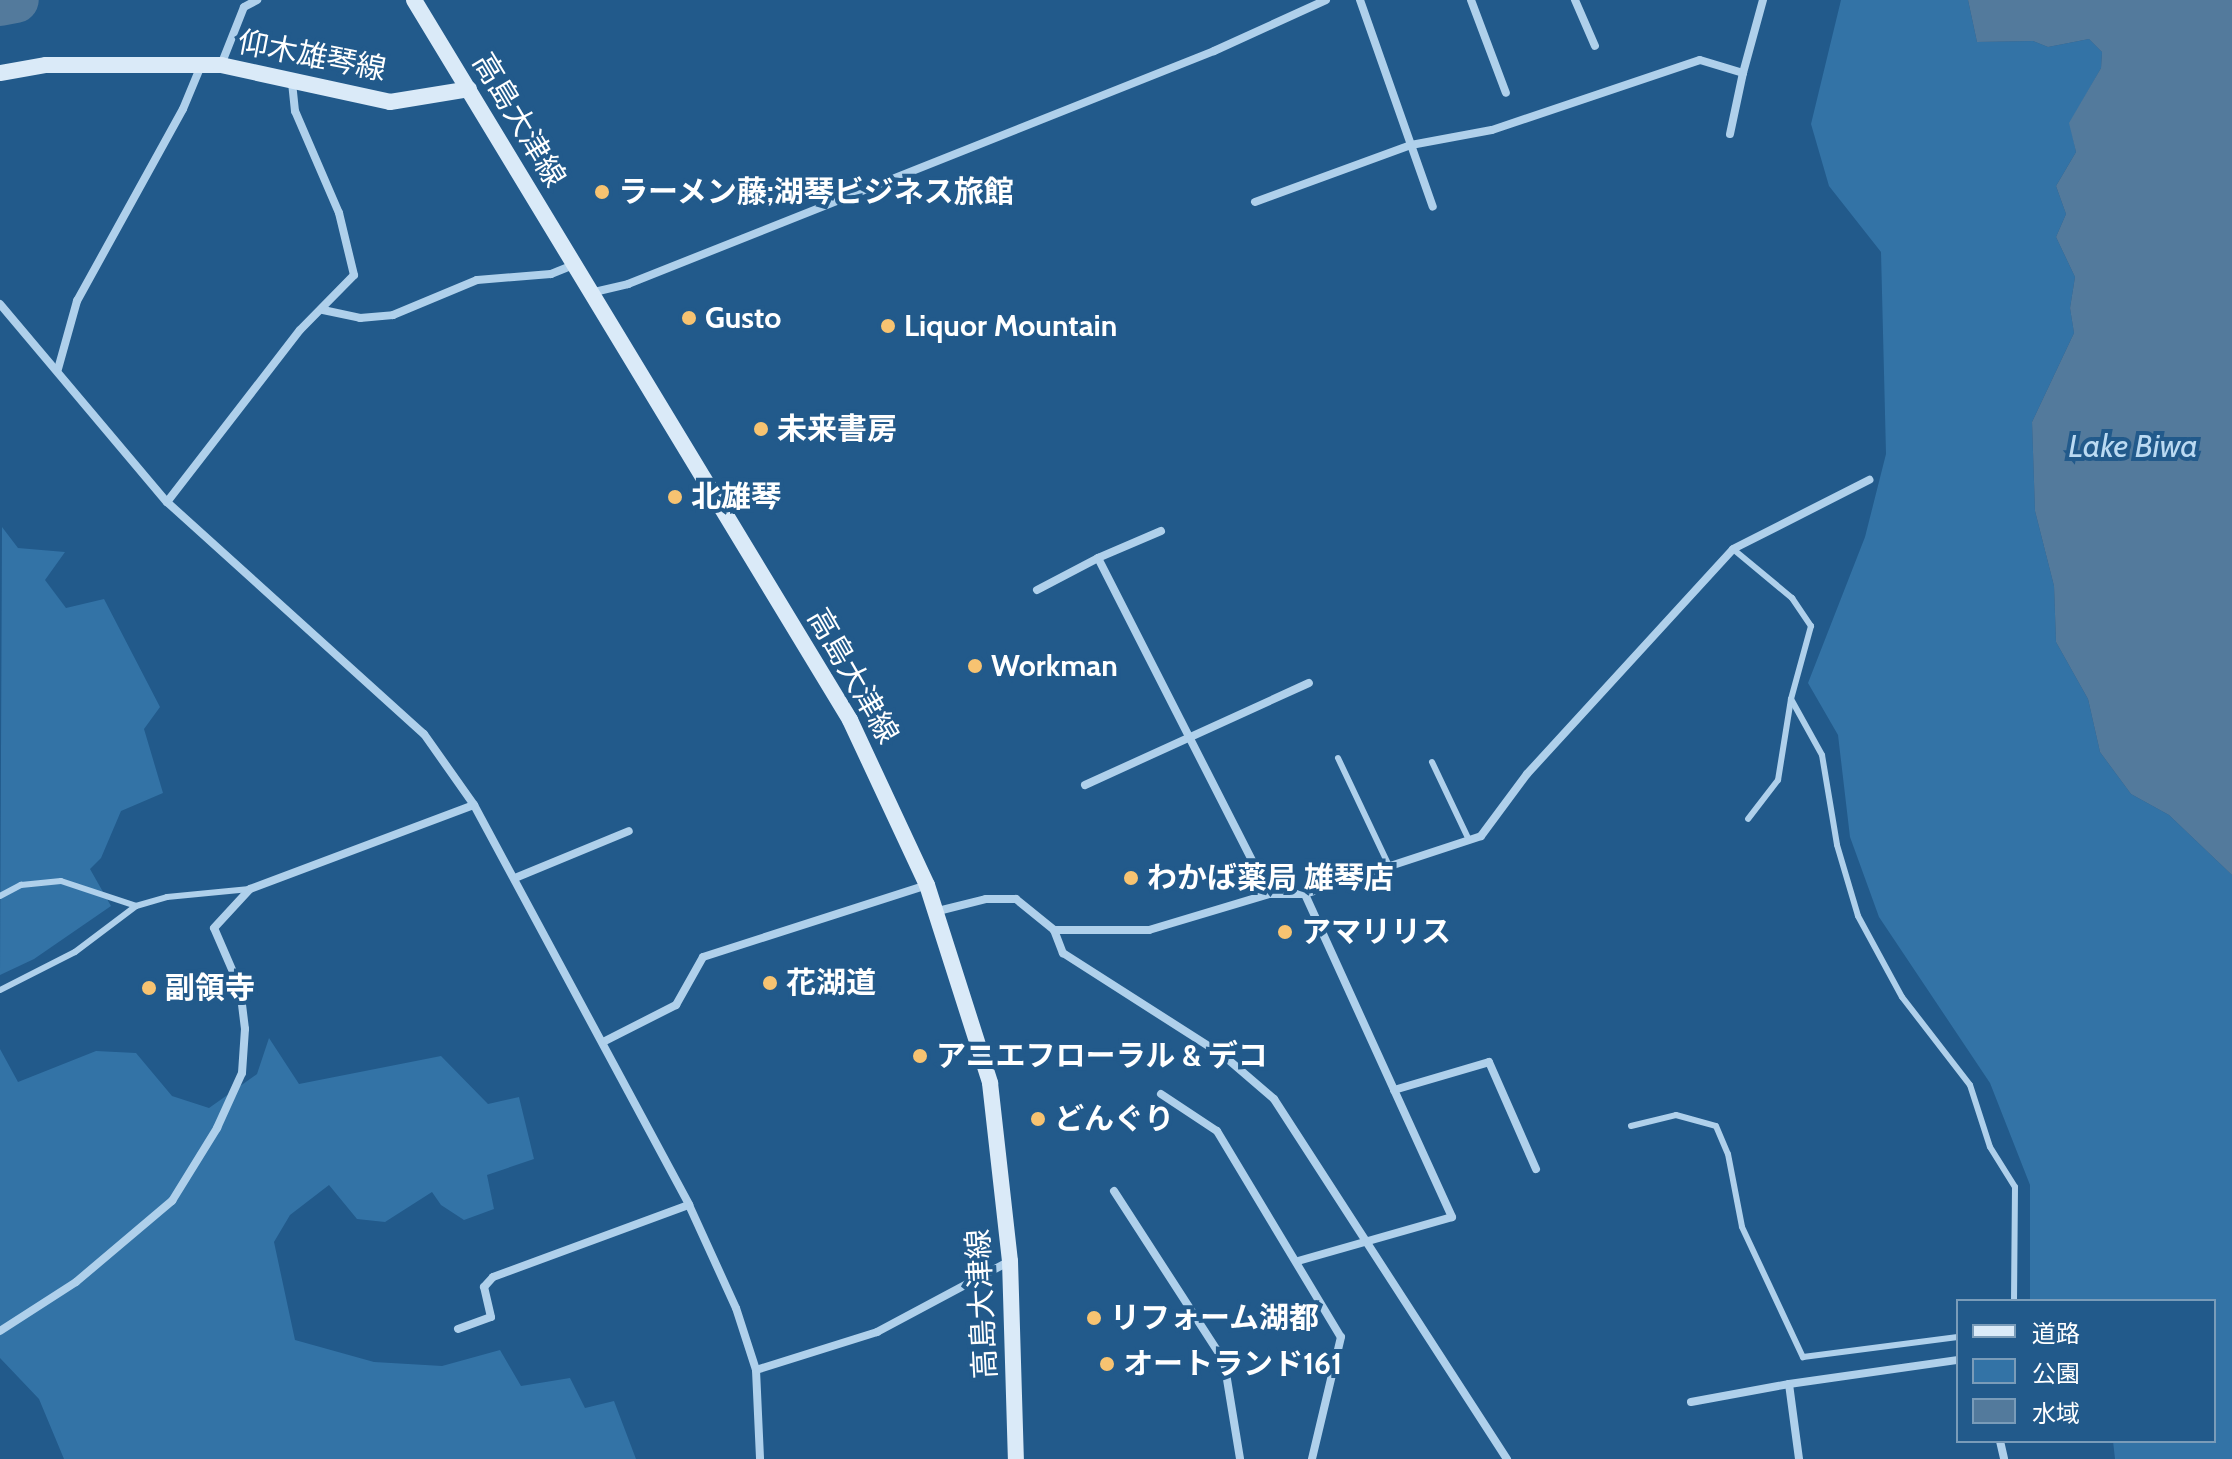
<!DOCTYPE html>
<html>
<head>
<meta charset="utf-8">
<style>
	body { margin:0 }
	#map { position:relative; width:2232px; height:1459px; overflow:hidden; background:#225a8b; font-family:Cabin,"Noto Sans JP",sans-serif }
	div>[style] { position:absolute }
	.green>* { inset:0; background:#3373a6 }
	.water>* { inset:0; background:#537a9c }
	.river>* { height:46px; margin:-23px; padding:0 23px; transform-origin:23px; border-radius:23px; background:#537a9c }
	.service>* { height:6px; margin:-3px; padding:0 3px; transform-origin:3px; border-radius:3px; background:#afd0eb }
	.minor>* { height:8px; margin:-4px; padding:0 4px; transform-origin:4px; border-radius:4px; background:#afd0eb }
	.secondary>* { height:16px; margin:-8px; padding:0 8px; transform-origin:8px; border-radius:8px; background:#daeaf8 }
	.dots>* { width:22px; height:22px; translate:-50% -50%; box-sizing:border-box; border:4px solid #225a8b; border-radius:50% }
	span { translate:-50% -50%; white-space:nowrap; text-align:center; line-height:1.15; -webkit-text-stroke:8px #225a8b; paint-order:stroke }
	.street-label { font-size:30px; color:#fff }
	.poi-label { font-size:30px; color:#fff; font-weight:700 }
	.left { translate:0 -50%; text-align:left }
	.water-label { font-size:32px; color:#bbdaf2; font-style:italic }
	.legend { position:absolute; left:1956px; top:1299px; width:260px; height:144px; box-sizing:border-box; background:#225a8b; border:2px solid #7a9cb9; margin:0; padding:10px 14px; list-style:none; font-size:24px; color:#fff }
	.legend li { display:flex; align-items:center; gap:16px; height:40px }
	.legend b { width:40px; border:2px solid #7a9cb9 }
</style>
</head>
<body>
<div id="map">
	<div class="green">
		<div style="clip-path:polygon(1841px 0,1968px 0,1977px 42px,2033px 41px,2048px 47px,2089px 39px,2102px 52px,2101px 68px,2070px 123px,2076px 152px,2056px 186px,2066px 214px,2056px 237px,2075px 277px,2070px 308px,2074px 333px,2032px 422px,2035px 511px,2054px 586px,2056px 642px,2088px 699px,2100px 752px,2131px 794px,2169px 815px,2232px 875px,2232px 1459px,2115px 1459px,2113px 1441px,2214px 1441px,2214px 1301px,2030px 1301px,2030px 1185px,1990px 1083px,1879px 917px,1850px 837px,1838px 735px,1808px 683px,1865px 537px,1886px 454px,1881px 252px,1829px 186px,1811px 124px)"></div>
		<div style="clip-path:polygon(2px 527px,18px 548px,65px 552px,45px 580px,66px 608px,104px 599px,160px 707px,144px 729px,163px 793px,121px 811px,101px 858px,90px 869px,111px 906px,34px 959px,0 975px)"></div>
		<div style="clip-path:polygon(269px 1038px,299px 1084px,441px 1056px,488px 1104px,519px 1097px,534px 1159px,487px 1175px,494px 1209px,464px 1220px,441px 1205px,432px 1192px,385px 1222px,357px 1219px,329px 1185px,290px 1215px,274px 1242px,295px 1340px,374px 1362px,442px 1366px,500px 1350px,521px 1386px,570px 1378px,585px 1408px,614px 1401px,636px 1459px,64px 1459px,39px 1399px,0 1358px,0 1049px,18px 1082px,96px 1051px,136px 1053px,172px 1096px,209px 1108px,257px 1074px)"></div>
	</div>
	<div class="water">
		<div style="clip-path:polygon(1968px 0,2232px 0,2232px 875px,2169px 815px,2131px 794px,2100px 752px,2088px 699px,2056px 642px,2054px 586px,2035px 511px,2032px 422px,2074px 333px,2070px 308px,2075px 277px,2056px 237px,2066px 214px,2056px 186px,2076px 152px,2069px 123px,2101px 68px,2102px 52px,2089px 39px,2048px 47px,2033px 41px,1977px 42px)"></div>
	</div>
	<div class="river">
		<div style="left:0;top:3px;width:16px;rotate:-11deg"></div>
	</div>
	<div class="service">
		<div style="left:1733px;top:549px;width:77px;rotate:39.7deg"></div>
		<div style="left:1792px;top:598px;width:34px;rotate:56deg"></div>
		<div style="left:1811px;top:626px;width:76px;rotate:105.3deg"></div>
		<div style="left:1791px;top:699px;width:82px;rotate:99.1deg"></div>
		<div style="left:1778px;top:780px;width:49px;rotate:127.6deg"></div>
		<div style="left:1791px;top:699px;width:64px;rotate:61deg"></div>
		<div style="left:1822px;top:755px;width:91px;rotate:80.5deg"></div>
		<div style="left:1837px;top:845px;width:74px;rotate:73.5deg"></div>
		<div style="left:1858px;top:916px;width:92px;rotate:61.5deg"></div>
		<div style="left:1902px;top:997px;width:111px;rotate:52.3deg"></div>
		<div style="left:1970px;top:1085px;width:65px;rotate:72.1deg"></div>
		<div style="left:1990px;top:1147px;width:47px;rotate:58deg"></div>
		<div style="left:2015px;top:1187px;width:114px;rotate:90.5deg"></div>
		<div style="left:1338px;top:758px;width:119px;rotate:64.7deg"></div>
		<div style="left:1432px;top:762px;width:86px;rotate:64.6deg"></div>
		<div style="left:0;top:896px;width:24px;rotate:-28deg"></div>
		<div style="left:21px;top:885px;width:40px;rotate:-5.7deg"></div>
		<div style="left:61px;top:881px;width:79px;rotate:18.4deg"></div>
		<div style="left:0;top:990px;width:84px;rotate:-26.9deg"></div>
		<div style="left:75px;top:952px;width:76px;rotate:-37deg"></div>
		<div style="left:136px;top:906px;width:32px;rotate:-16deg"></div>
		<div style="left:167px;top:897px;width:83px;rotate:-5.5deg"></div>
		<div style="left:1631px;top:1126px;width:46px;rotate:-13.7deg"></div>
		<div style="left:1676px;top:1115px;width:41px;rotate:15.4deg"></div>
		<div style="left:1716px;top:1126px;width:30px;rotate:67deg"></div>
		<div style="left:1728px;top:1154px;width:74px;rotate:79.1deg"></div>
		<div style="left:1742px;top:1227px;width:144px;rotate:64.9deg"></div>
		<div style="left:1803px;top:1357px;width:156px;rotate:-7.4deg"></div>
	</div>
	<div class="minor">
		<div style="left:1360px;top:0;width:219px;rotate:70.6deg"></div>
		<div style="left:1471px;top:0;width:99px;rotate:69.4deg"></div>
		<div style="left:1575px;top:0;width:50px;rotate:66.5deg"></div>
		<div style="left:221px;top:65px;width:62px;rotate:-68.4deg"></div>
		<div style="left:244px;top:7px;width:15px;rotate:-28deg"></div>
		<div style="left:1730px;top:134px;width:62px;rotate:-78deg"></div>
		<div style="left:1255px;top:202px;width:166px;rotate:-20.1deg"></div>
		<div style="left:1411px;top:145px;width:82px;rotate:-10.5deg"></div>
		<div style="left:1492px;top:130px;width:219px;rotate:-18.6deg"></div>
		<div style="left:1700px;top:60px;width:45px;rotate:16.8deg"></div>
		<div style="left:1743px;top:73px;width:76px;rotate:-74.7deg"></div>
		<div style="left:590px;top:293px;width:39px;rotate:-13deg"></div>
		<div style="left:628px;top:284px;width:631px;rotate:-21.68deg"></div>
		<div style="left:1214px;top:51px;width:123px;rotate:-24.5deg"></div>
		<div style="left:0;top:304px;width:259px;rotate:49.9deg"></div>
		<div style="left:167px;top:502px;width:346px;rotate:42.1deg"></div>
		<div style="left:424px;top:734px;width:87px;rotate:54.8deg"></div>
		<div style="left:474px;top:805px;width:454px;rotate:61.7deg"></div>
		<div style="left:689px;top:1205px;width:113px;rotate:65.5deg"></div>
		<div style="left:736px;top:1308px;width:65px;rotate:72.1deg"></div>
		<div style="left:756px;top:1370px;width:89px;rotate:87.4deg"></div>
		<div style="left:323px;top:310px;width:38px;rotate:12deg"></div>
		<div style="left:360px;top:318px;width:33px;rotate:-5deg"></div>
		<div style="left:393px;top:315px;width:91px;rotate:-22.6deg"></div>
		<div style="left:477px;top:280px;width:74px;rotate:-4.6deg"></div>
		<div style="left:551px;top:274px;width:24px;rotate:-22deg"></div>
		<div style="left:58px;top:369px;width:71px;rotate:-74.4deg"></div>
		<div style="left:77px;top:301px;width:219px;rotate:-61.1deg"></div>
		<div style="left:183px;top:109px;width:44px;rotate:-67.5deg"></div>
		<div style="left:167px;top:502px;width:217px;rotate:-52.3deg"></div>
		<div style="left:300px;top:330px;width:77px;rotate:-45.5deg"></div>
		<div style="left:354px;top:275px;width:64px;rotate:-103.6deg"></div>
		<div style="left:339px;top:213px;width:111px;rotate:-113.3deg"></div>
		<div style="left:295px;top:111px;width:30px;rotate:-96deg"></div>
		<div style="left:1161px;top:531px;width:69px;rotate:156.8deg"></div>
		<div style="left:1098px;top:558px;width:377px;rotate:63deg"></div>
		<div style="left:1037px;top:590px;width:69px;rotate:-27.7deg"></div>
		<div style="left:1085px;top:785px;width:246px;rotate:-24.5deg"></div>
		<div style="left:515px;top:878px;width:123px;rotate:-22.4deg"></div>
		<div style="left:938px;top:911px;width:49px;rotate:-14deg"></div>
		<div style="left:986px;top:899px;width:30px"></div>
		<div style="left:1016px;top:899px;width:49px;rotate:39.2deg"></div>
		<div style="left:1054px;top:930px;width:95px"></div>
		<div style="left:1149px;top:930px;width:125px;rotate:-16.7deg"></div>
		<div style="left:1269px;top:894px;width:36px"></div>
		<div style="left:1305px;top:894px;width:185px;rotate:-18.2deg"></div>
		<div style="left:1481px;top:836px;width:77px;rotate:-53.4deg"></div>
		<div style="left:1527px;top:774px;width:305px;rotate:-47.5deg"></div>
		<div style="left:1733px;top:549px;width:153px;rotate:-26.9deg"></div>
		<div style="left:1054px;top:930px;width:25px;rotate:69deg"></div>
		<div style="left:1063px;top:953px;width:191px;rotate:32.6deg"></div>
		<div style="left:1224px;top:1056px;width:66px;rotate:40.7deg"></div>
		<div style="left:1274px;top:1099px;width:429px;rotate:57.1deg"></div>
		<div style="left:603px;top:1042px;width:82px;rotate:-26.9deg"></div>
		<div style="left:676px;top:1005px;width:55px;rotate:-60.6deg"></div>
		<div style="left:703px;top:957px;width:235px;rotate:-17.8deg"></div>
		<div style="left:1394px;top:1090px;width:99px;rotate:-16.4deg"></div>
		<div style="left:1489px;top:1062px;width:117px;rotate:66.3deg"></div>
		<div style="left:1161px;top:1094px;width:67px;rotate:33.5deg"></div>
		<div style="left:1217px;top:1131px;width:240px;rotate:59deg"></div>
		<div style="left:1341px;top:1337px;width:125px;rotate:103.4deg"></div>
		<div style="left:1114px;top:1191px;width:202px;rotate:57.1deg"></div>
		<div style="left:1224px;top:1361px;width:99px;rotate:80.7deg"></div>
		<div style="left:1298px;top:1261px;width:160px;rotate:-15.9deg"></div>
		<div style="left:1452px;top:1217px;width:355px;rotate:-114.5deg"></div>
		<div style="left:458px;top:1329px;width:35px;rotate:-20deg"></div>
		<div style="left:491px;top:1317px;width:31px;rotate:-103deg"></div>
		<div style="left:484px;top:1287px;width:13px;rotate:-48deg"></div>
		<div style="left:493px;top:1277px;width:209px;rotate:-20.2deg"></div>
		<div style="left:0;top:1331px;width:90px;rotate:-32.8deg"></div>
		<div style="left:76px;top:1282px;width:126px;rotate:-40.2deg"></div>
		<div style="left:172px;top:1201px;width:86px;rotate:-58.3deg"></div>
		<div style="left:217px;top:1128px;width:60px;rotate:-65.6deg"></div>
		<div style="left:242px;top:1073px;width:44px;rotate:-86.1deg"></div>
		<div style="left:245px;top:1029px;width:41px;rotate:-97deg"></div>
		<div style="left:240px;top:988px;width:65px;rotate:-113.4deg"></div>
		<div style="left:214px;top:928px;width:53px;rotate:-47.3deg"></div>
		<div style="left:250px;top:889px;width:239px;rotate:-20.6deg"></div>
		<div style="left:756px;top:1370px;width:127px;rotate:-17.4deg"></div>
		<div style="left:877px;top:1332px;width:151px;rotate:-28.1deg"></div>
		<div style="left:1789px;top:1384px;width:171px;rotate:-8.1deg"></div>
		<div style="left:1691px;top:1402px;width:100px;rotate:-10.4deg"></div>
		<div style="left:1789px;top:1384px;width:76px;rotate:82.4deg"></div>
		<div style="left:2000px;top:1441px;width:18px;rotate:77deg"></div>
	</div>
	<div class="secondary">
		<div style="left:414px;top:0;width:842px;rotate:58.8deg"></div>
		<div style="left:850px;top:720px;width:182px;rotate:65deg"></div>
		<div style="left:927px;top:885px;width:208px;rotate:72.3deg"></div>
		<div style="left:990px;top:1083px;width:179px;rotate:83.6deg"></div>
		<div style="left:1010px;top:1261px;width:198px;rotate:88.3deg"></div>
		<div style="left:0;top:73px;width:47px;rotate:-9.9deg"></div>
		<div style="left:46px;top:65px;width:175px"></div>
		<div style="left:221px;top:65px;width:173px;rotate:12.3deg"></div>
		<div style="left:390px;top:102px;width:80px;rotate:-9.3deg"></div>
	</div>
	<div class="dots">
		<div style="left:602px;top:192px;background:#f7c371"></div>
		<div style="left:689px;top:318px;background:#f7c371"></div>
		<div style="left:888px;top:326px;background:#f7c371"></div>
		<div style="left:761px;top:429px;background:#f7c371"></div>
		<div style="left:675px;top:497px;background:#f7c371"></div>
		<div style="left:975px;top:666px;background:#f7c371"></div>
		<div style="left:1131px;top:878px;background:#f7c371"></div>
		<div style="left:1285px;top:932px;background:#f7c371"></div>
		<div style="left:770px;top:983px;background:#f7c371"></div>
		<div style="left:149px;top:988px;background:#f7c371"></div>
		<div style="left:920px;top:1056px;background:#f7c371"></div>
		<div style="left:1038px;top:1119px;background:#f7c371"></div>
		<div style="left:1094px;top:1318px;background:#f7c371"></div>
		<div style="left:1107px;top:1364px;background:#f7c371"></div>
	</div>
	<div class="street-label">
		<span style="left:312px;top:56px;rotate:11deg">仰木雄琴線</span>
		<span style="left:519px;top:120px;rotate:59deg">高島大津線</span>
		<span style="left:853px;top:676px;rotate:60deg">高島大津線</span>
		<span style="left:982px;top:1304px;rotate:-93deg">高島大津線</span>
	</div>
	<div class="poi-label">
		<span class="left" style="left:618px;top:192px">ラーメン藤;湖琴ビジネス旅館</span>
		<span class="left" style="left:705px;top:318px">Gusto</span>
		<span class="left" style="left:904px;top:326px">Liquor Mountain</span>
		<span class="left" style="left:777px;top:429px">未来書房</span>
		<span class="left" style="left:691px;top:497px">北雄琴</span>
		<span class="left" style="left:991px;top:666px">Workman</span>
		<span class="left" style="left:1147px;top:878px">わかば薬局 雄琴店</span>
		<span class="left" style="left:1301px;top:932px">アマリリス</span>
		<span class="left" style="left:786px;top:983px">花湖道</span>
		<span class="left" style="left:165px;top:988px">副領寺</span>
		<span class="left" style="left:936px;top:1056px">アニエフローラル &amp; デコ</span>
		<span class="left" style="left:1054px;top:1119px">どんぐり</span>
		<span class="left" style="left:1110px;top:1318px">リフォーム湖都</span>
		<span class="left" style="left:1123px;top:1364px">オートランド161</span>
	</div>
	<div class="water-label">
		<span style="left:2133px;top:446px">Lake Biwa</span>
	</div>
	<ul class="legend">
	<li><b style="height:10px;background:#daeaf8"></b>道路</li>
	<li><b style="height:22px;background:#3373a6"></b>公園</li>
	<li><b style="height:22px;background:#537a9c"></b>水域</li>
	</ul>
</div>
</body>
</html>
